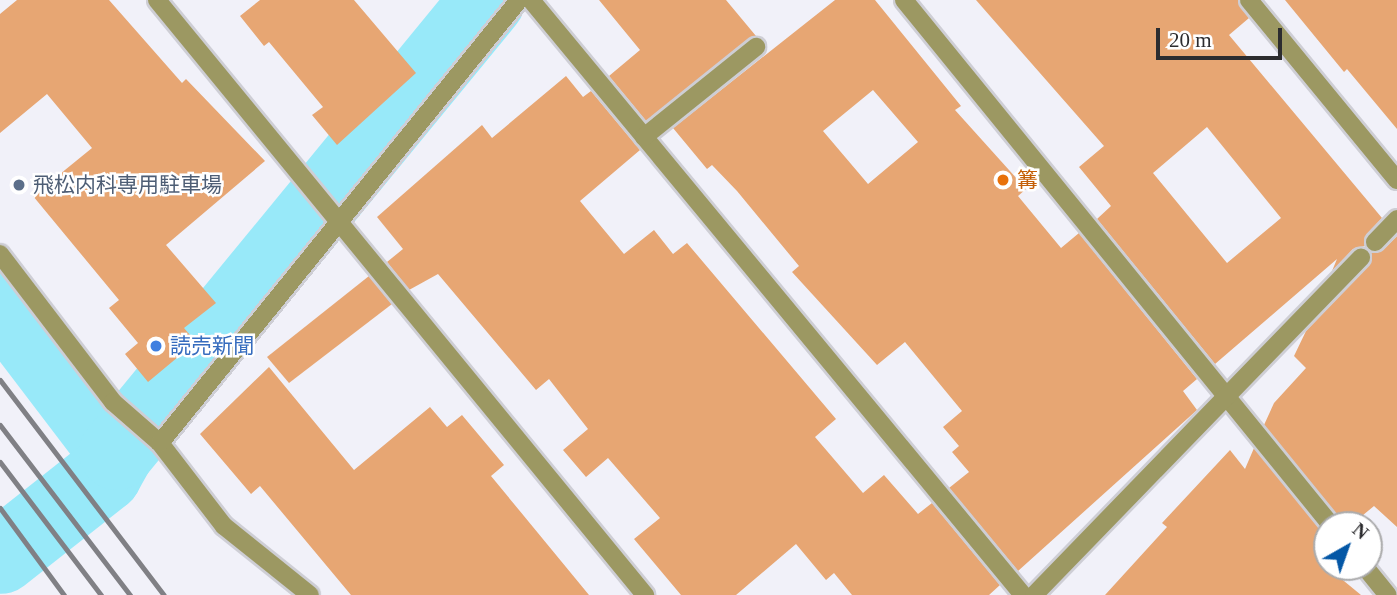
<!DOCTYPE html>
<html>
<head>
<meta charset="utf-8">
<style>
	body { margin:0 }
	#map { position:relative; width:1397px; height:595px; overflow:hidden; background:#f1f1f9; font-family:"Times New Roman","Noto Sans JP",serif }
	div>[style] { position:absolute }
	.river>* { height:75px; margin:-37.5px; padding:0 37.5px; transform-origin:37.5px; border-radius:37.5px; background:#98e9f9 }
	.building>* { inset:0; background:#e7a673 }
	.roads { filter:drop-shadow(2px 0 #ceced5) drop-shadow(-2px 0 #ceced5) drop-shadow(0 2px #ceced5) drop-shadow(0 -2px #ceced5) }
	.minor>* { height:18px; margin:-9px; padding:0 9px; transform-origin:9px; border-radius:9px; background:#9c9862 }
	.rail>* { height:5px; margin:-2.5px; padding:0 2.5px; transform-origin:2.5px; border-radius:2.5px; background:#808085 }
	.dots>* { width:19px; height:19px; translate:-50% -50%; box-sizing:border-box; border:4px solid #fff; border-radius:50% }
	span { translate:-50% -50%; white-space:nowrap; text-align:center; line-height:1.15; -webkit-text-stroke:5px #fff; paint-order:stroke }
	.food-label { font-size:21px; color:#c56008 }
	.left { translate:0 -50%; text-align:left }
	.service-label { font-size:21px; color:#4e5e75 }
	.shop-label { font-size:21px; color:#366cbe }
	.north { position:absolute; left:1313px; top:511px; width:70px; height:70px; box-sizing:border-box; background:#fff; border:2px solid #ababac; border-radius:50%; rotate:40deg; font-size:19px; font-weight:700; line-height:28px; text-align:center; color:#2c2c2f }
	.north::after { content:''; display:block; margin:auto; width:24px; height:32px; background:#0457a6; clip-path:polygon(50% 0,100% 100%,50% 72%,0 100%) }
	.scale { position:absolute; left:1156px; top:28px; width:126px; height:32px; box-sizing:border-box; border:4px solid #2c2c2f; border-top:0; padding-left:9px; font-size:21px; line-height:24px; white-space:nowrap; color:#2c2c2f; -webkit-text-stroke:5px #fff; paint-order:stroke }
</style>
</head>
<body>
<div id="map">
	<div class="river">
		<div style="left:0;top:300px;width:191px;rotate:52.7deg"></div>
		<div style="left:116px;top:452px;width:25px;rotate:119deg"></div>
		<div style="left:104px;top:474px;width:132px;rotate:141.7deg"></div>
		<div style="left:116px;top:452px;width:585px;rotate:-50.62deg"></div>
	</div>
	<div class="building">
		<div style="clip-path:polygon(17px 0,109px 0,182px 83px,186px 79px,265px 161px,166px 245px,216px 303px,184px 328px,196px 342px,148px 382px,125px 354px,138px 343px,109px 308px,119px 300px,33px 196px,92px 148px,47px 94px,0 133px,0 14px)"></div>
		<div style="clip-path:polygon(260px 0,354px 0,416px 73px,337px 145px,312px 115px,323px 107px,269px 42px,264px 46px,240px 16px)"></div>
		<div style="clip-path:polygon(599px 0,726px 0,756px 36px,646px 121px,609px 76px,640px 50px)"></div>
		<div style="clip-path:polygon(evenodd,835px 0,875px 0,961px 106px,955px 110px,1026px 189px,1018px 196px,1061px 248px,1079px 233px,1197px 379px,1183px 391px,1197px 410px,1018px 571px,949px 488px,969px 472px,952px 452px,959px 446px,943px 427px,962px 411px,905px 342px,877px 365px,792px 272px,799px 266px,737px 191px,712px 165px,707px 169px,673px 128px,835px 0,873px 90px,918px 142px,868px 184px,823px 131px,873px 90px)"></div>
		<div style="clip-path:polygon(evenodd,976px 0,1238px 0,1249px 18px,1229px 35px,1382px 218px,1366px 235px,1365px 246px,1353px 249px,1332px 271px,1337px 259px,1215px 364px,1097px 219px,1111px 206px,1079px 167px,1104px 146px,976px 0,1207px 127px,1281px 218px,1227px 263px,1153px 173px,1207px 127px)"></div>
		<div style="clip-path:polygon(1285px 0,1397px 0,1397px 129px,1347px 69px,1344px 72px)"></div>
		<div style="clip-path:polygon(566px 76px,583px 97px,591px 91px,640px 150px,580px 201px,624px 254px,654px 230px,673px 254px,687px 243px,836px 419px,815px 437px,863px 493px,884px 475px,918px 514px,932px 503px,1000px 585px,989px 595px,852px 595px,834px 573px,826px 580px,796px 544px,736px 595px,681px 595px,634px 539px,660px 518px,608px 458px,586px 477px,563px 450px,588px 429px,549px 379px,536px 390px,438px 274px,409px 290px,387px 262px,403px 249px,377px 217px,482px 125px,492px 138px)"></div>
		<div style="clip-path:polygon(1397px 236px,1397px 527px,1374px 506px,1351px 525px,1342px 525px,1264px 425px,1274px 403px,1306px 368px,1294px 356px,1306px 331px,1369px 265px,1371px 253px,1383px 250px)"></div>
		<div style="clip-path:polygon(369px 276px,392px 304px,289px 383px,267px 357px)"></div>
		<div style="clip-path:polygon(269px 367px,354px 470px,430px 407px,447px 427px,462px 415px,504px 465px,491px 476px,589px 595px,351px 595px,260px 486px,251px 494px,200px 434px)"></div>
		<div style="clip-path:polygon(1254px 448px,1327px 536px,1327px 544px,1317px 553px,1327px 567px,1361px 595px,1105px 595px,1167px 527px,1162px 523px,1230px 450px,1245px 469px)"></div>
	</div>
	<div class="roads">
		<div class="minor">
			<div style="left:157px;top:0;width:770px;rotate:50.64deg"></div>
			<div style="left:531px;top:0;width:772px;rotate:50.41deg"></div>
			<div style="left:904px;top:0;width:677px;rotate:50.88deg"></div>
			<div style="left:1249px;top:0;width:233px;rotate:50.6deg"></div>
			<div style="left:644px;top:137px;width:144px;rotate:-38.8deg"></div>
			<div style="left:1375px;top:242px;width:32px;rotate:-46deg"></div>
			<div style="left:0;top:254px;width:186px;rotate:52.6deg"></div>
			<div style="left:113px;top:402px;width:62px;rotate:41.1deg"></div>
			<div style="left:160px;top:443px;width:105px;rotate:52.4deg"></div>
			<div style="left:224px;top:526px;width:110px;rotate:38.7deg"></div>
			<div style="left:160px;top:443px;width:570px;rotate:-50.98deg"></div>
			<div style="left:1365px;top:567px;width:36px;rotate:51deg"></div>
			<div style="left:1034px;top:595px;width:470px;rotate:-45.9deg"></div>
		</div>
	</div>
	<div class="rail">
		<div style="left:0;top:380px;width:270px;rotate:52.7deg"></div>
		<div style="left:0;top:425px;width:214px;rotate:52.6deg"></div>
		<div style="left:0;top:462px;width:167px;rotate:52.8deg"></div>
		<div style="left:0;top:508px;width:108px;rotate:53.7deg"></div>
	</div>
	<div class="dots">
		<div style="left:1003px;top:180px;background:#e8710a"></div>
		<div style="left:19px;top:185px;background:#5c6f8a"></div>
		<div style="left:156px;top:346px;background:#3f7fe0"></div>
	</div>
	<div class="food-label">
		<span class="left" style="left:1017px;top:180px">篝</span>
	</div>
	<div class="service-label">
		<span class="left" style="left:33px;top:185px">飛松内科専用駐車場</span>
	</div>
	<div class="shop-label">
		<span class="left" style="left:170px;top:346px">読売新聞</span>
	</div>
	<div class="north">N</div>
	<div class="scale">20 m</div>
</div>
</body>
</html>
